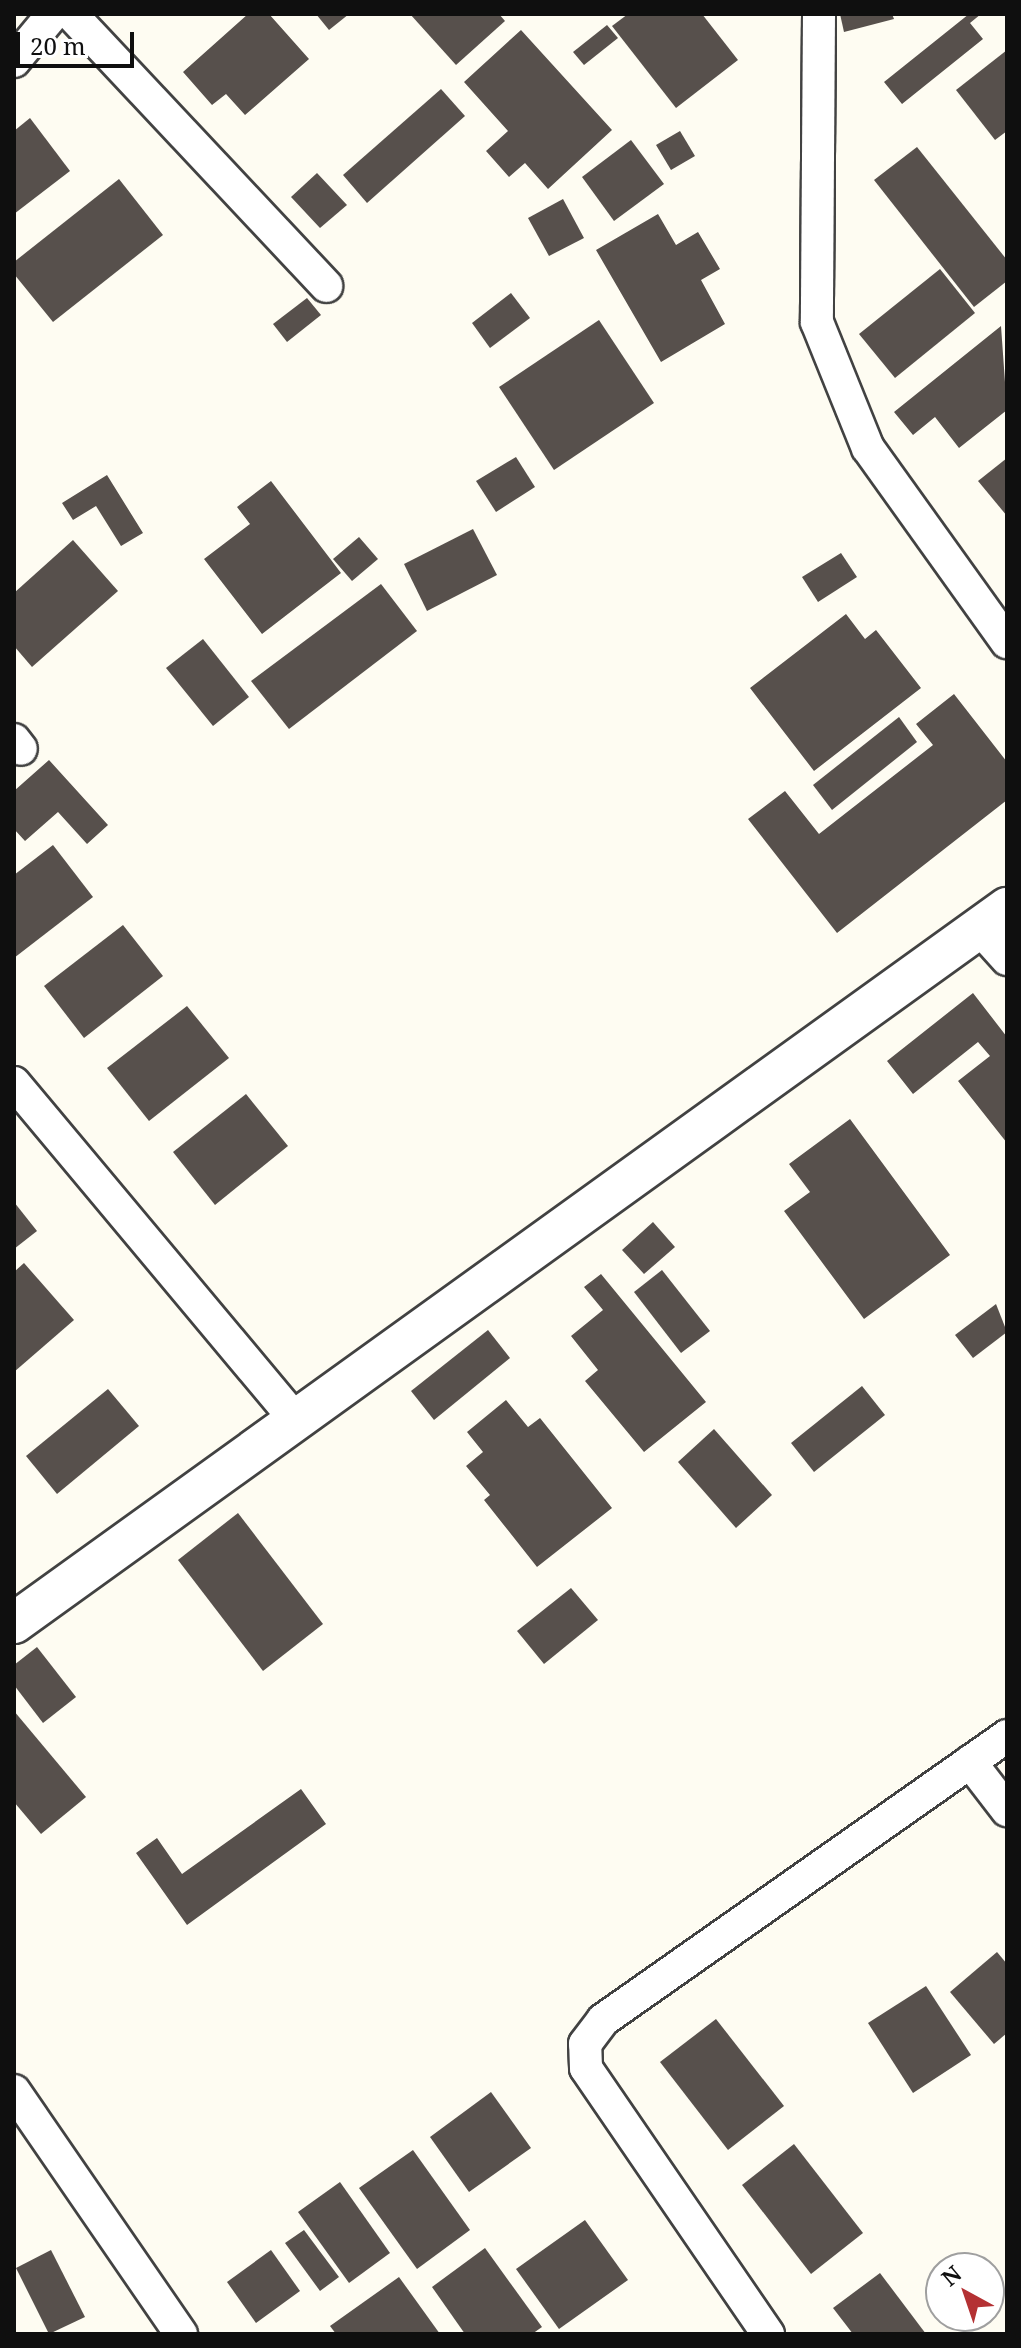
<!DOCTYPE html>
<html>
<head>
<meta charset="utf-8">
<style>
	body { margin:0 }
	#map { position:relative; width:1021px; height:2348px; overflow:hidden; background:#fefcf2; font-family:"Noto Serif",serif }
	div>[style] { position:absolute }
	.building>* { inset:0; background:#57504c }
	.roads { filter:drop-shadow(2px 0 #424242) drop-shadow(-2px 0 #424242) drop-shadow(0 2px #424242) drop-shadow(0 -2px #424242) }
	.minor>* { height:32px; margin:-16px; padding:0 16px; transform-origin:16px; border-radius:16px; background:#fff }
	.tertiary>* { height:40px; margin:-20px; padding:0 20px; transform-origin:20px; border-radius:20px; background:#fff }
	span { translate:-50% -50%; white-space:nowrap; text-align:center; line-height:1.15; -webkit-text-stroke:8px #fff; paint-order:stroke }
	.frame { position:absolute; inset:0; border:16px solid #0f0f0f; pointer-events:none }
	.north { position:absolute; left:925px; top:2252px; width:80px; height:80px; box-sizing:border-box; background:#fff; border:2px solid #9f9f9f; border-radius:50%; rotate:320deg; font-size:22px; font-weight:700; line-height:32px; text-align:center; color:#0f0f0f }
	.north::after { content:''; display:block; margin:auto; width:28px; height:36px; background:#b43133; clip-path:polygon(50% 0,100% 100%,50% 72%,0 100%) }
	.scale { position:absolute; left:16px; top:32px; width:118px; height:36px; box-sizing:border-box; border:4px solid #0f0f0f; border-top:0; padding-left:10px; font-size:24px; line-height:28px; white-space:nowrap; color:#0f0f0f; -webkit-text-stroke:6px #fff; paint-order:stroke }
</style>
</head>
<body>
<div id="map">
	<div class="building">
		<div style="clip-path:polygon(248px 14px,269px 14px,309px 59px,245px 115px,226px 94px,212px 105px,183px 72px)"></div>
		<div style="clip-path:polygon(316px 14px,349px 14px,329px 30px)"></div>
		<div style="clip-path:polygon(410px 14px,499px 14px,505px 21px,456px 65px)"></div>
		<div style="clip-path:polygon(628px 14px,702px 14px,738px 60px,676px 108px,612px 26px)"></div>
		<div style="clip-path:polygon(840px 14px,892px 14px,894px 19px,844px 32px)"></div>
		<div style="clip-path:polygon(969px 14px,981px 14px,970px 23px,983px 39px,902px 104px,884px 82px)"></div>
		<div style="clip-path:polygon(607px 25px,618px 38px,584px 65px,573px 52px)"></div>
		<div style="clip-path:polygon(521px 30px,612px 130px,548px 189px,525px 163px,509px 177px,486px 151px,508px 131px,464px 82px)"></div>
		<div style="clip-path:polygon(1007px 50px,1007px 131px,995px 140px,956px 90px)"></div>
		<div style="clip-path:polygon(441px 89px,465px 116px,367px 203px,343px 175px)"></div>
		<div style="clip-path:polygon(30px 118px,70px 171px,14px 214px,14px 131px)"></div>
		<div style="clip-path:polygon(680px 131px,695px 156px,671px 170px,656px 145px)"></div>
		<div style="clip-path:polygon(631px 140px,664px 184px,614px 221px,582px 177px)"></div>
		<div style="clip-path:polygon(917px 147px,1007px 260px,1007px 281px,974px 307px,874px 180px)"></div>
		<div style="clip-path:polygon(317px 173px,347px 205px,320px 228px,291px 197px)"></div>
		<div style="clip-path:polygon(119px 179px,163px 235px,53px 322px,14px 274px,14px 262px)"></div>
		<div style="clip-path:polygon(563px 199px,584px 238px,549px 256px,528px 218px)"></div>
		<div style="clip-path:polygon(658px 214px,676px 245px,698px 232px,720px 269px,701px 280px,725px 324px,661px 362px,596px 250px)"></div>
		<div style="clip-path:polygon(940px 269px,975px 313px,895px 378px,859px 334px)"></div>
		<div style="clip-path:polygon(511px 293px,530px 318px,490px 348px,472px 323px)"></div>
		<div style="clip-path:polygon(307px 298px,321px 315px,287px 342px,273px 324px)"></div>
		<div style="clip-path:polygon(599px 320px,654px 403px,554px 470px,499px 387px)"></div>
		<div style="clip-path:polygon(1001px 326px,1007px 410px,959px 448px,935px 417px,913px 435px,894px 412px)"></div>
		<div style="clip-path:polygon(516px 457px,535px 487px,496px 512px,476px 481px)"></div>
		<div style="clip-path:polygon(1007px 458px,1007px 516px,978px 481px)"></div>
		<div style="clip-path:polygon(107px 475px,143px 533px,121px 546px,96px 506px,73px 520px,62px 503px)"></div>
		<div style="clip-path:polygon(271px 481px,341px 573px,262px 634px,204px 559px,250px 524px,237px 507px)"></div>
		<div style="clip-path:polygon(473px 529px,497px 575px,427px 611px,404px 564px)"></div>
		<div style="clip-path:polygon(359px 537px,378px 559px,352px 581px,333px 559px)"></div>
		<div style="clip-path:polygon(73px 540px,118px 591px,32px 667px,14px 646px,14px 593px)"></div>
		<div style="clip-path:polygon(841px 553px,857px 577px,818px 602px,802px 577px)"></div>
		<div style="clip-path:polygon(381px 584px,417px 631px,289px 729px,251px 681px)"></div>
		<div style="clip-path:polygon(846px 614px,865px 639px,876px 630px,921px 688px,814px 771px,750px 688px)"></div>
		<div style="clip-path:polygon(203px 639px,249px 697px,213px 726px,166px 668px)"></div>
		<div style="clip-path:polygon(954px 694px,1007px 762px,1007px 800px,837px 933px,748px 819px,785px 791px,819px 834px,933px 745px,916px 724px)"></div>
		<div style="clip-path:polygon(899px 717px,917px 742px,832px 810px,813px 785px)"></div>
		<div style="clip-path:polygon(49px 760px,108px 825px,87px 844px,58px 812px,25px 841px,14px 829px,14px 791px)"></div>
		<div style="clip-path:polygon(53px 845px,93px 897px,14px 958px,14px 875px)"></div>
		<div style="clip-path:polygon(123px 925px,163px 976px,84px 1038px,44px 986px)"></div>
		<div style="clip-path:polygon(973px 993px,1007px 1037px,1007px 1143px,958px 1081px,990px 1056px,978px 1042px,913px 1094px,887px 1061px)"></div>
		<div style="clip-path:polygon(187px 1006px,229px 1058px,149px 1121px,107px 1068px)"></div>
		<div style="clip-path:polygon(246px 1094px,288px 1146px,215px 1205px,173px 1152px)"></div>
		<div style="clip-path:polygon(850px 1119px,950px 1255px,864px 1319px,784px 1211px,810px 1192px,789px 1164px)"></div>
		<div style="clip-path:polygon(14px 1202px,37px 1231px,14px 1249px)"></div>
		<div style="clip-path:polygon(653px 1222px,675px 1247px,644px 1274px,622px 1250px)"></div>
		<div style="clip-path:polygon(24px 1263px,74px 1320px,14px 1372px,14px 1272px)"></div>
		<div style="clip-path:polygon(662px 1270px,710px 1331px,681px 1353px,634px 1292px)"></div>
		<div style="clip-path:polygon(601px 1274px,706px 1402px,644px 1452px,585px 1381px,598px 1370px,571px 1336px,603px 1310px,584px 1287px)"></div>
		<div style="clip-path:polygon(996px 1304px,1007px 1332px,973px 1358px,955px 1335px)"></div>
		<div style="clip-path:polygon(488px 1330px,510px 1358px,434px 1420px,411px 1391px)"></div>
		<div style="clip-path:polygon(862px 1386px,885px 1415px,814px 1472px,791px 1443px)"></div>
		<div style="clip-path:polygon(108px 1389px,139px 1426px,57px 1494px,26px 1456px)"></div>
		<div style="clip-path:polygon(506px 1400px,528px 1427px,540px 1418px,612px 1508px,537px 1567px,484px 1500px,490px 1495px,466px 1466px,483px 1452px,467px 1432px)"></div>
		<div style="clip-path:polygon(714px 1429px,772px 1495px,736px 1528px,678px 1462px)"></div>
		<div style="clip-path:polygon(238px 1513px,323px 1624px,263px 1671px,178px 1560px)"></div>
		<div style="clip-path:polygon(571px 1588px,598px 1620px,544px 1664px,517px 1631px)"></div>
		<div style="clip-path:polygon(37px 1647px,76px 1697px,43px 1723px,14px 1685px,14px 1665px)"></div>
		<div style="clip-path:polygon(14px 1711px,86px 1797px,41px 1834px,14px 1802px)"></div>
		<div style="clip-path:polygon(301px 1789px,326px 1824px,187px 1925px,136px 1853px,157px 1838px,182px 1874px)"></div>
		<div style="clip-path:polygon(997px 1952px,1007px 1964px,1007px 2033px,994px 2044px,950px 1992px)"></div>
		<div style="clip-path:polygon(926px 1986px,971px 2055px,913px 2093px,868px 2023px)"></div>
		<div style="clip-path:polygon(716px 2019px,784px 2106px,728px 2150px,660px 2062px)"></div>
		<div style="clip-path:polygon(491px 2092px,531px 2148px,469px 2192px,430px 2137px)"></div>
		<div style="clip-path:polygon(794px 2144px,863px 2233px,811px 2274px,742px 2185px)"></div>
		<div style="clip-path:polygon(413px 2150px,470px 2230px,417px 2269px,359px 2188px)"></div>
		<div style="clip-path:polygon(340px 2182px,390px 2253px,349px 2283px,298px 2212px)"></div>
		<div style="clip-path:polygon(585px 2220px,628px 2280px,559px 2329px,516px 2269px)"></div>
		<div style="clip-path:polygon(304px 2230px,339px 2277px,320px 2291px,285px 2243px)"></div>
		<div style="clip-path:polygon(485px 2248px,542px 2327px,532px 2334px,465px 2334px,432px 2287px)"></div>
		<div style="clip-path:polygon(51px 2250px,85px 2317px,49px 2334px,16px 2268px)"></div>
		<div style="clip-path:polygon(271px 2250px,300px 2291px,256px 2323px,227px 2282px)"></div>
		<div style="clip-path:polygon(880px 2273px,926px 2334px,853px 2334px,833px 2308px)"></div>
		<div style="clip-path:polygon(399px 2277px,440px 2334px,336px 2334px,330px 2326px)"></div>
	</div>
	<div class="roads">
		<div class="minor">
			<div style="left:71px;top:14px;width:373px;rotate:46.8deg"></div>
			<div style="left:819px;top:14px;width:308px;rotate:90.4deg"></div>
			<div style="left:817px;top:322px;width:136px;rotate:68deg"></div>
			<div style="left:868px;top:448px;width:239px;rotate:54.4deg"></div>
			<div style="left:14px;top:61px;width:61px;rotate:-50.3deg"></div>
			<div style="left:14px;top:740px;width:11px;rotate:52deg"></div>
			<div style="left:979px;top:928px;width:42px;rotate:47.9deg"></div>
			<div style="left:14px;top:1083px;width:439px;rotate:50.1deg"></div>
			<div style="left:970px;top:1762px;width:61px;rotate:52.4deg"></div>
			<div style="left:14px;top:2091px;width:295px;rotate:55.5deg"></div>
			<div style="left:768px;top:2334px;width:322px;rotate:-124.4deg"></div>
			<div style="left:586px;top:2068px;width:24px;rotate:-92deg"></div>
			<div style="left:585px;top:2044px;width:30px;rotate:-53deg"></div>
			<div style="left:603px;top:2020px;width:494px;rotate:-35.1deg"></div>
		</div>
		<div class="tertiary">
			<div style="left:14px;top:1623px;width:1224px;rotate:-35.76deg"></div>
		</div>
	</div>
	<div class="frame"></div>
	<div class="north">N</div>
	<div class="scale">20 m</div>
</div>
</body>
</html>
